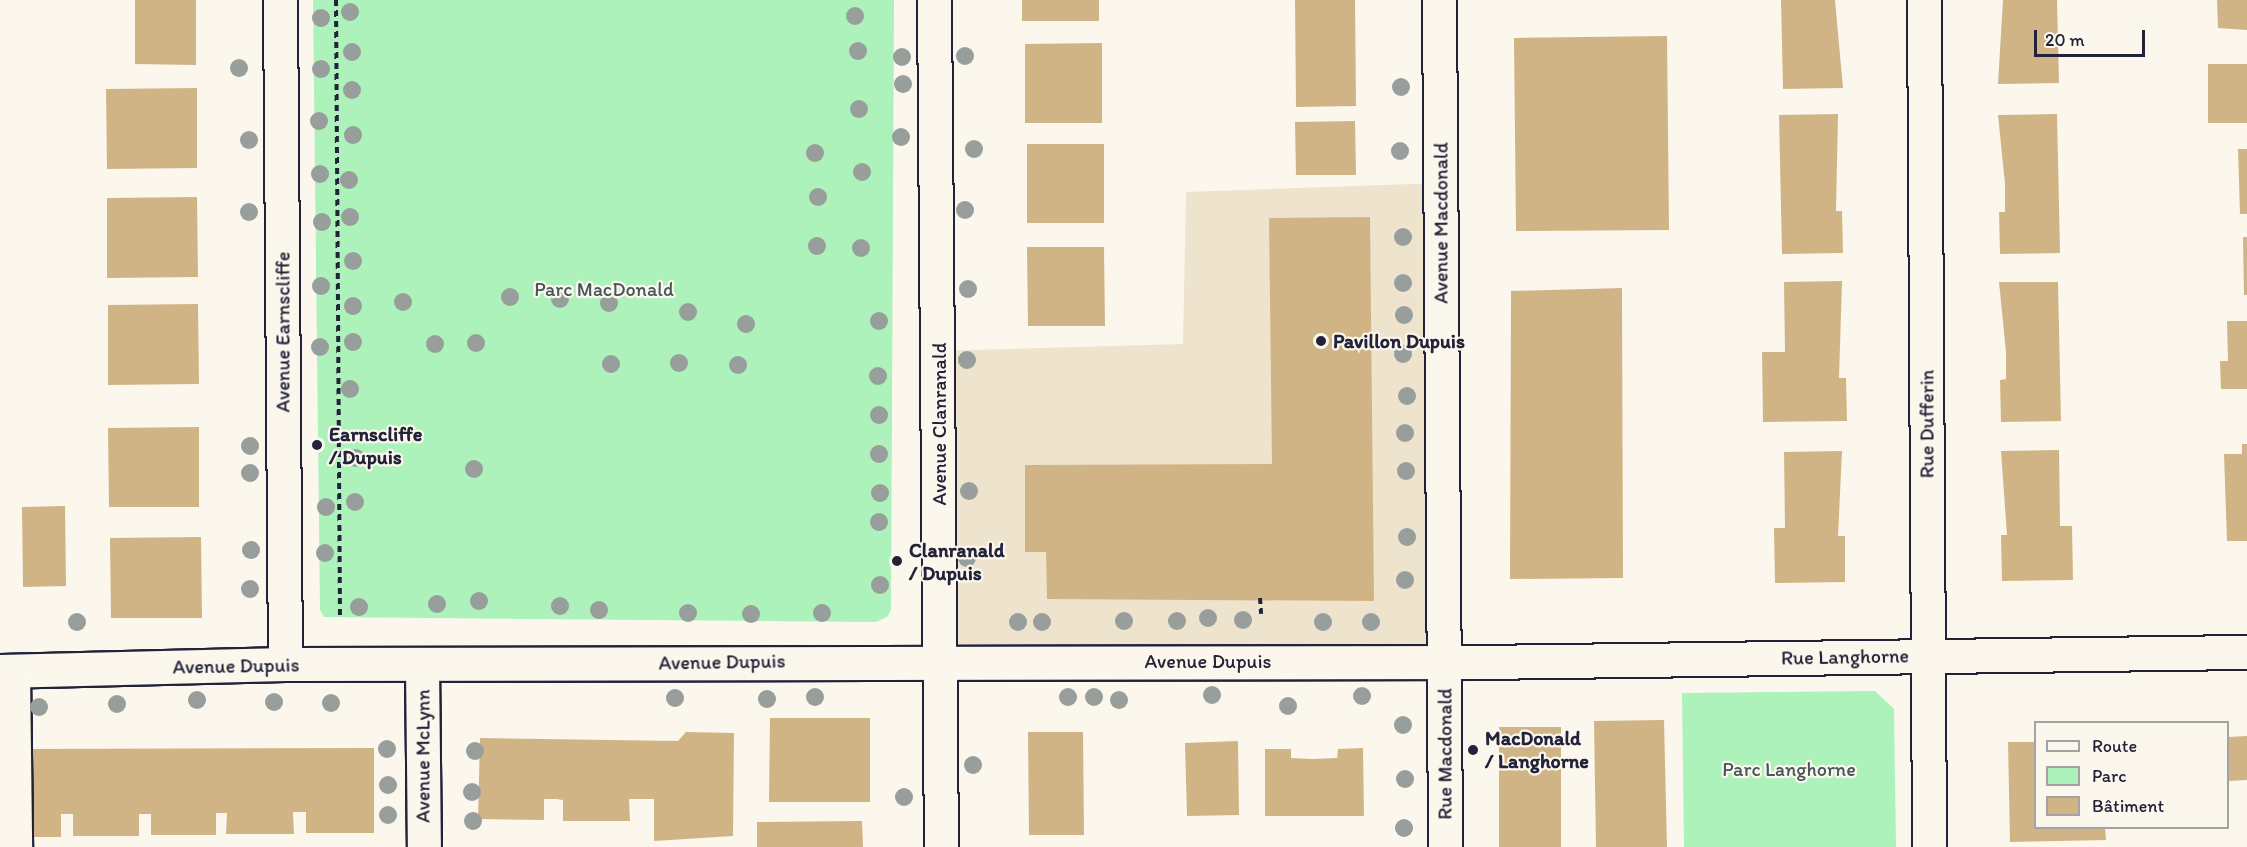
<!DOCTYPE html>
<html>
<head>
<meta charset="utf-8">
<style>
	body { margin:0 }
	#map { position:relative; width:2247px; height:847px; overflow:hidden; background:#fbf7ec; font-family:Itim,sans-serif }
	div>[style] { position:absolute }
	.built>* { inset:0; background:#eee3cd }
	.green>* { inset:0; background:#adf1bb }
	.building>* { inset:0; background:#d1b486 }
	.path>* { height:4px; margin-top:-2px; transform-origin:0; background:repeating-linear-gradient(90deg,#22223b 0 6px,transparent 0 10.5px) }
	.roads { filter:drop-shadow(2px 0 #22223b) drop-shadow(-2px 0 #22223b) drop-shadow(0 2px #22223b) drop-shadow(0 -2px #22223b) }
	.minor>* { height:33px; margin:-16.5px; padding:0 16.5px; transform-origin:16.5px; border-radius:16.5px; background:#fbf7ec }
	.trees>* { width:18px; height:18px; margin:-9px; border-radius:50%; background:#979e9c }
	.dots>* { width:16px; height:16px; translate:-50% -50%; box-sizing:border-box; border:3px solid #fbf7ec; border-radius:50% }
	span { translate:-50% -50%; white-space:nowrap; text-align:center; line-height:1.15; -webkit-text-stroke:4.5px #fbf7ec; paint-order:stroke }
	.street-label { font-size:20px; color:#22223b }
	.park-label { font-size:20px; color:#45565b }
	.poi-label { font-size:20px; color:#22223b; font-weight:700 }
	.left { translate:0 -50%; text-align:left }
	.legend { position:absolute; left:2034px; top:721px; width:195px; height:108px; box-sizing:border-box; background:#fbf7ec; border:2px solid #a4a2a5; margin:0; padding:8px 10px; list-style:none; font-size:18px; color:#22223b }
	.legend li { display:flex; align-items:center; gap:12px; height:30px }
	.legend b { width:30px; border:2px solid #a4a2a5 }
	.scale { position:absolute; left:2034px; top:30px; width:111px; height:27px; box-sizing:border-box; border:3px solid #22223b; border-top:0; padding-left:8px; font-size:18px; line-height:21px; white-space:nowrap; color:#22223b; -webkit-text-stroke:4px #fbf7ec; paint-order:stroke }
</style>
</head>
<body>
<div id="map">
	<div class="built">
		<div style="clip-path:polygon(1440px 183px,1444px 661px,939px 660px,939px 351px,1183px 344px,1186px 192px)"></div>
	</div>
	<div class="green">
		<div style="clip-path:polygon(313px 0,894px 0,891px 610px,887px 617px,876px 622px,324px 617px,320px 610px)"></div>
		<div style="clip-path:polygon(1875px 691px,1894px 709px,1896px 847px,1684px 847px,1682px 693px)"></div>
	</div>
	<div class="building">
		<div style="clip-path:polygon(135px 0,196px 0,196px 65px,135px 64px)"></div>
		<div style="clip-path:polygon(1022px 0,1099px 0,1099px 21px,1022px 21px)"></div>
		<div style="clip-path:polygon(1295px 0,1355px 0,1356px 106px,1296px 107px)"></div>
		<div style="clip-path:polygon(1781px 0,1835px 0,1843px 88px,1783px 89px)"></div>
		<div style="clip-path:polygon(2003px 0,2057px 0,2059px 83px,1998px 84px)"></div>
		<div style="clip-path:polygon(2217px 0,2247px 0,2247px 30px,2218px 28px)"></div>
		<div style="clip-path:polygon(1667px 36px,1669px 230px,1516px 231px,1514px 38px)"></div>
		<div style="clip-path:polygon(1102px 43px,1102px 123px,1025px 123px,1025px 44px)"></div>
		<div style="clip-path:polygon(2208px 64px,2247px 64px,2247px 123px,2208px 123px)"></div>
		<div style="clip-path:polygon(197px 88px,197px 168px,107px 169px,106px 89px)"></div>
		<div style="clip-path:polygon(1838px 114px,1836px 211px,1842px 211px,1843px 253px,1782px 254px,1779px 115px)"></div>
		<div style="clip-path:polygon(2057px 114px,2060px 253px,2000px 254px,1999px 212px,2005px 212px,2005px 184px,1998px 115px)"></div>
		<div style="clip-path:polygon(1355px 121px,1356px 175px,1296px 175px,1295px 122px)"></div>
		<div style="clip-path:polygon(1027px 144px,1104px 144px,1104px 223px,1027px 223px)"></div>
		<div style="clip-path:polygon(2238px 149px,2247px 149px,2247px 214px,2240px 214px)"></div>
		<div style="clip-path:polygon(197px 197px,198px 277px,107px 278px,107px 198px)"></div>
		<div style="clip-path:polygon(1370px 217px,1374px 601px,1047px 599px,1046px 552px,1025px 552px,1025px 465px,1272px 464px,1269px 218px)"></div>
		<div style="clip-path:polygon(2243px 237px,2247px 237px,2247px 295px,2244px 295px)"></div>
		<div style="clip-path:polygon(1027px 247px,1104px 247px,1105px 326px,1028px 326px)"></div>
		<div style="clip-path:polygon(1842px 281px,1839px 378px,1846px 378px,1847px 421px,1763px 422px,1762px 352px,1785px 352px,1784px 282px)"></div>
		<div style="clip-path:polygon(1999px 282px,2058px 282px,2061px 421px,2001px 422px,2000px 380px,2006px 379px,2006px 352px)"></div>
		<div style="clip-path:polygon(1622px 288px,1623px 578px,1510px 579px,1511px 291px)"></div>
		<div style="clip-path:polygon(198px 304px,199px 384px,108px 385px,108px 305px)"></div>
		<div style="clip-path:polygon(2227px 321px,2247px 321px,2247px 389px,2221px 389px,2220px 361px,2228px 361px)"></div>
		<div style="clip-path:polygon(199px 427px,199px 507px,109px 507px,108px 428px)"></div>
		<div style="clip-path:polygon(2242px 444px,2247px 444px,2247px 541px,2227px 541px,2224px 454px,2242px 454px)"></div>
		<div style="clip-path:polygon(2059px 450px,2060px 526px,2072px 526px,2073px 580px,2002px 581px,2001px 535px,2007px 535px,2001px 451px)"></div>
		<div style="clip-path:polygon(1842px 451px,1838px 536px,1845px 536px,1845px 582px,1775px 583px,1774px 528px,1785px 528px,1784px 452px)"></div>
		<div style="clip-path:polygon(65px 506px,66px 586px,23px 587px,22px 507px)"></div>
		<div style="clip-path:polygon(201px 537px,202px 618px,111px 618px,110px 538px)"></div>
		<div style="clip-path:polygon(770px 718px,870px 718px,870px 802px,769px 802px)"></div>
		<div style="clip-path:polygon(1664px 720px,1667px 847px,1596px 847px,1594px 721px)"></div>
		<div style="clip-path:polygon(1499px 727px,1561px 727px,1561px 847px,1499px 847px)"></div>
		<div style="clip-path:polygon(686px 732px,734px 733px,733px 836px,654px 841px,654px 799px,629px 799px,630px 821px,563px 821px,563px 800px,556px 799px,544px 799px,544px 820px,478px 819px,480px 738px,678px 741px)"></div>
		<div style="clip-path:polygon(1028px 732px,1083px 732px,1084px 835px,1029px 835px)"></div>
		<div style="clip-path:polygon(2247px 736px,2247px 780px,2229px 781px,2228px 737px)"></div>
		<div style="clip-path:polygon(1238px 741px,1239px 815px,1187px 816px,1185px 743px)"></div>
		<div style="clip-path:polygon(2008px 742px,2036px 742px,2036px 828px,2105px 828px,2106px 840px,2010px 842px)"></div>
		<div style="clip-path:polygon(374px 748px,374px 833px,306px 833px,306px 812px,293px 812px,294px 834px,226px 834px,227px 813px,216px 813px,216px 835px,151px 835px,151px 814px,139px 814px,139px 836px,73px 836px,73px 814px,61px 814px,61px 837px,26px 837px,25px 749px)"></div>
		<div style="clip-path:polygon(1363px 748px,1364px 816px,1265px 816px,1265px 749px,1291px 749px,1291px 758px,1312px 759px,1337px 758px,1338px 749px)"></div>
		<div style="clip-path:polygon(862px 821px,863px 847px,757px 847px,757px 822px)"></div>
	</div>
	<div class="path">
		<div style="left:336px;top:0;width:615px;rotate:89.63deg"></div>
		<div style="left:1260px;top:598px;width:16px;rotate:86deg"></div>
	</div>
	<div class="roads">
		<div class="minor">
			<div style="left:280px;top:0;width:664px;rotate:89.57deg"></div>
			<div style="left:934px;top:0;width:847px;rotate:89.53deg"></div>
			<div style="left:1439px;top:0;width:847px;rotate:89.59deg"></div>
			<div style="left:1924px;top:0;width:847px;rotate:89.66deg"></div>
			<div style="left:422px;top:665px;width:182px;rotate:89.4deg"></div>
			<div style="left:0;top:671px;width:285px;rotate:-1.4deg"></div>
			<div style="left:285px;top:664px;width:1195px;rotate:-0.1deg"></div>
			<div style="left:1480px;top:662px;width:767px;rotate:-0.75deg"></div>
			<div style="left:13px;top:671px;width:176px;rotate:89.3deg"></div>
		</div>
	</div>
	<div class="trees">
		<div style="left:350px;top:12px"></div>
		<div style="left:855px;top:16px"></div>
		<div style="left:321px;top:18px"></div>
		<div style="left:858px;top:51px"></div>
		<div style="left:352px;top:52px"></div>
		<div style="left:965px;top:56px"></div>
		<div style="left:902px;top:57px"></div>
		<div style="left:239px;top:68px"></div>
		<div style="left:321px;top:69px"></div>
		<div style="left:903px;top:84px"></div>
		<div style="left:1401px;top:87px"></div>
		<div style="left:352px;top:90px"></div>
		<div style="left:859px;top:109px"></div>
		<div style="left:319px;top:121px"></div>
		<div style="left:353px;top:135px"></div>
		<div style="left:901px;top:137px"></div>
		<div style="left:249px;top:140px"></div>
		<div style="left:974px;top:149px"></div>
		<div style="left:1400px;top:151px"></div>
		<div style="left:815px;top:153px"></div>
		<div style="left:862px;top:172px"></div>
		<div style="left:320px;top:174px"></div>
		<div style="left:349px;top:180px"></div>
		<div style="left:818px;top:197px"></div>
		<div style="left:965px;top:210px"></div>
		<div style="left:249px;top:212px"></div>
		<div style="left:350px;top:217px"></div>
		<div style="left:322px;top:222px"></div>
		<div style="left:1403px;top:237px"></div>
		<div style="left:817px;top:246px"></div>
		<div style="left:861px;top:248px"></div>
		<div style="left:353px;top:261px"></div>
		<div style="left:1403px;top:283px"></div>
		<div style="left:321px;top:286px"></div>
		<div style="left:968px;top:289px"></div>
		<div style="left:510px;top:297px"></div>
		<div style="left:560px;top:299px"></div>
		<div style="left:403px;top:302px"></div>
		<div style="left:609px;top:303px"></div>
		<div style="left:353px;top:306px"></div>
		<div style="left:688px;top:312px"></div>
		<div style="left:1404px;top:315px"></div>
		<div style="left:879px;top:321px"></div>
		<div style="left:746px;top:324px"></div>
		<div style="left:353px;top:342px"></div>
		<div style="left:476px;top:343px"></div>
		<div style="left:435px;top:344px"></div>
		<div style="left:320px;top:347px"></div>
		<div style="left:1403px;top:354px"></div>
		<div style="left:967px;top:360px"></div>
		<div style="left:679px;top:363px"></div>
		<div style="left:611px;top:364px"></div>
		<div style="left:738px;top:365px"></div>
		<div style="left:878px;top:376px"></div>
		<div style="left:350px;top:389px"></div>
		<div style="left:1407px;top:396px"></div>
		<div style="left:879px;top:415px"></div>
		<div style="left:1405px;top:433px"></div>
		<div style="left:250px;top:446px"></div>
		<div style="left:879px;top:454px"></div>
		<div style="left:356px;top:458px"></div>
		<div style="left:474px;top:469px"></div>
		<div style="left:1406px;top:471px"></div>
		<div style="left:250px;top:473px"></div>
		<div style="left:969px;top:491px"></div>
		<div style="left:880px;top:493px"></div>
		<div style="left:355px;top:502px"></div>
		<div style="left:326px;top:507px"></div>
		<div style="left:879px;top:522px"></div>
		<div style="left:1407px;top:537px"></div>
		<div style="left:251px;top:550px"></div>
		<div style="left:325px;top:553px"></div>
		<div style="left:967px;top:558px"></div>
		<div style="left:1405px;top:580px"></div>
		<div style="left:880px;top:585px"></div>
		<div style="left:250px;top:589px"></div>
		<div style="left:479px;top:601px"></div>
		<div style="left:437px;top:604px"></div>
		<div style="left:560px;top:606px"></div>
		<div style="left:359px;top:607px"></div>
		<div style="left:599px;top:610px"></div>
		<div style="left:688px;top:613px"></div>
		<div style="left:822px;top:613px"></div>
		<div style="left:751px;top:614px"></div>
		<div style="left:1208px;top:618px"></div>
		<div style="left:1243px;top:620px"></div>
		<div style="left:1124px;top:621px"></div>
		<div style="left:1177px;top:621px"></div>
		<div style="left:77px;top:622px"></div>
		<div style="left:1018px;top:622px"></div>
		<div style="left:1042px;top:622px"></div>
		<div style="left:1323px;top:622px"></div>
		<div style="left:1371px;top:622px"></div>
		<div style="left:1212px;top:695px"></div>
		<div style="left:1362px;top:696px"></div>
		<div style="left:815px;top:697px"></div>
		<div style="left:1068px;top:697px"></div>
		<div style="left:1094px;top:697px"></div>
		<div style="left:675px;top:698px"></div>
		<div style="left:767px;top:699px"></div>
		<div style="left:197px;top:700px"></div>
		<div style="left:1119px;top:700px"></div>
		<div style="left:274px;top:702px"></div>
		<div style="left:331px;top:703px"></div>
		<div style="left:117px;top:704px"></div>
		<div style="left:1288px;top:706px"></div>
		<div style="left:39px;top:707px"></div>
		<div style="left:1403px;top:725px"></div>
		<div style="left:387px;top:749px"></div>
		<div style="left:475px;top:751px"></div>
		<div style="left:973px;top:765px"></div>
		<div style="left:1405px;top:779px"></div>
		<div style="left:388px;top:785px"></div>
		<div style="left:472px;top:792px"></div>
		<div style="left:904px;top:797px"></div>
		<div style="left:388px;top:815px"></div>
		<div style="left:473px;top:821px"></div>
		<div style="left:1404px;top:828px"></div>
	</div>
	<div class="dots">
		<div style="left:1321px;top:341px;background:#22223b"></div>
		<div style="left:317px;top:445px;background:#22223b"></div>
		<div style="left:897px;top:561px;background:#22223b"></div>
		<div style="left:1473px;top:750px;background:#22223b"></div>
	</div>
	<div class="street-label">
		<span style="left:1441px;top:223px;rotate:-90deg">Avenue Macdonald</span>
		<span style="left:283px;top:332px;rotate:-90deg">Avenue Earnscliffe</span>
		<span style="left:939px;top:424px;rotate:-90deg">Avenue Clanranald</span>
		<span style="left:1927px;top:424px;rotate:-90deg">Rue Dufferin</span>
		<span style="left:1845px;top:657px;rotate:-1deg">Rue Langhorne</span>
		<span style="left:1208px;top:661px">Avenue Dupuis</span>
		<span style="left:722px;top:662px;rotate:-1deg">Avenue Dupuis</span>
		<span style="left:236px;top:666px;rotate:-1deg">Avenue Dupuis</span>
		<span style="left:1445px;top:754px;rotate:-90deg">Rue Macdonald</span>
		<span style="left:423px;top:756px;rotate:-90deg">Avenue McLynn</span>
	</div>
	<div class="park-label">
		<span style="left:604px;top:289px">Parc MacDonald</span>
		<span style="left:1789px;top:769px">Parc Langhorne</span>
	</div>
	<div class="poi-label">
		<span class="left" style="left:1333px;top:341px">Pavillon Dupuis</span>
		<span class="left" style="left:329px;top:446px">Earnscliffe<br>/ Dupuis</span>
		<span class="left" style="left:909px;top:562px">Clanranald<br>/ Dupuis</span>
		<span class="left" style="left:1485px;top:750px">MacDonald<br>/ Langhorne</span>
	</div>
	<ul class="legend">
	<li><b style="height:8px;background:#fbf7ec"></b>Route</li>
	<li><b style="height:16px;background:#adf1bb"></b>Parc</li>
	<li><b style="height:16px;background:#d1b486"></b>Bâtiment</li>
	</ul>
	<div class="scale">20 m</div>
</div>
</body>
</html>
